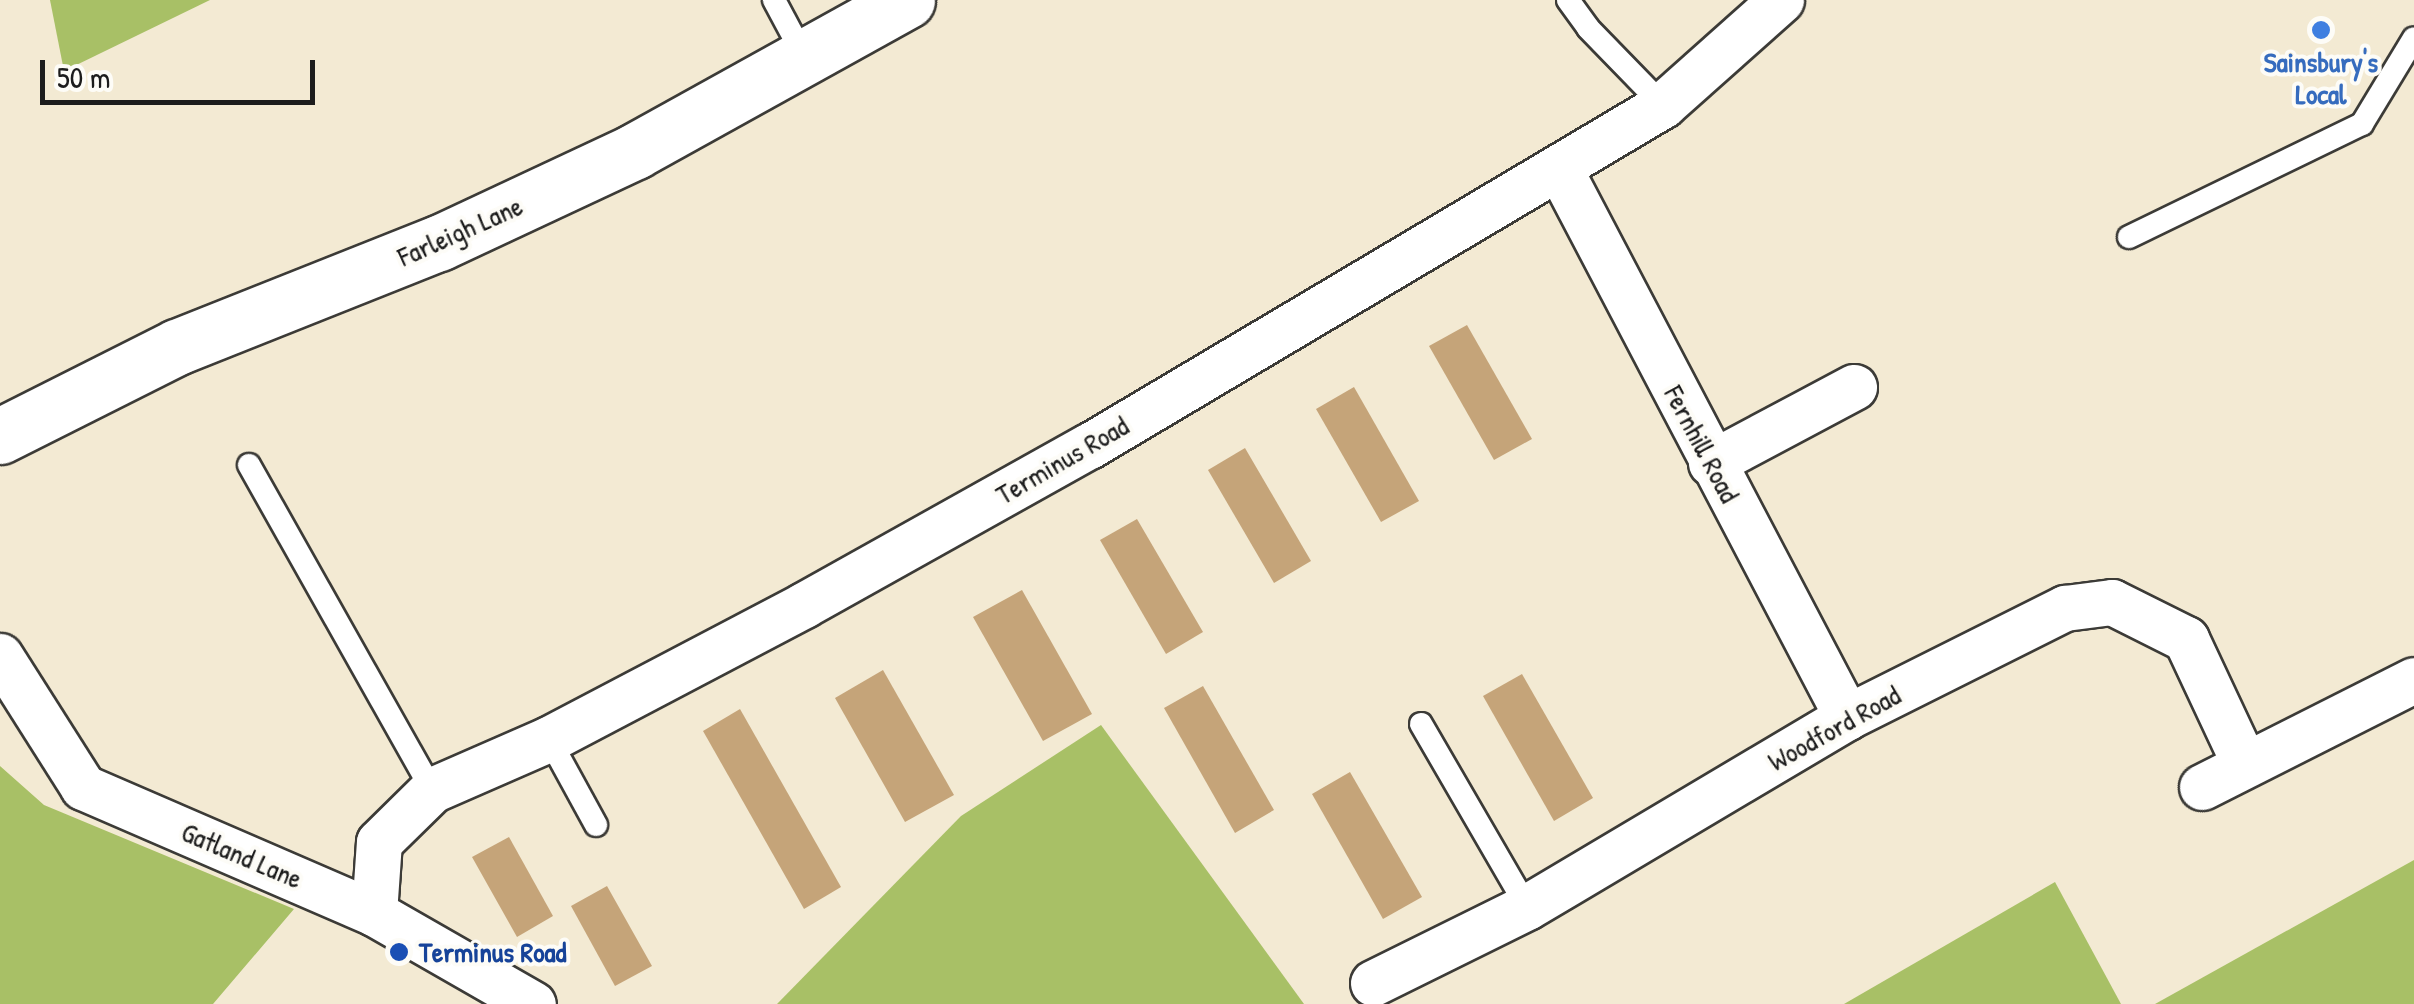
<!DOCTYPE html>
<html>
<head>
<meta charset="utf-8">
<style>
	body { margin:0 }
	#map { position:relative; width:2414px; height:1004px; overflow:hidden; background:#f3ead3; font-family:"Patrick Hand",sans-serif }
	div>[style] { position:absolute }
	.green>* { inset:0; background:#a8c066 }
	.building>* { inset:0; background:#c5a479 }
	.roads { filter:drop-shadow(2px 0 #3c3b37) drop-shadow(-2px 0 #3c3b37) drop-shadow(0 2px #3c3b37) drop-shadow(0 -2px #3c3b37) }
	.lane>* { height:22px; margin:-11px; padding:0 11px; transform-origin:11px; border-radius:11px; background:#fff }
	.street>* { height:45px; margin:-22.5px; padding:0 22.5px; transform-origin:22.5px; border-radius:22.5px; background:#fff }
	.secondary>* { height:55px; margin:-27.5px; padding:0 27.5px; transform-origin:27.5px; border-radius:27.5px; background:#fff }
	.dots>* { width:28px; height:28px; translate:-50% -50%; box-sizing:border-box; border:5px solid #fdfcf7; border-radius:50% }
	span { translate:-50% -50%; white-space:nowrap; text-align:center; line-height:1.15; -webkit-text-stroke:8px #fdfcf7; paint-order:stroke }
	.shop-label { font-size:28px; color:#366cbe; font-weight:700 }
	.street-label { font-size:28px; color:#1c1c1c }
	.transit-label { font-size:28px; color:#164399; font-weight:700 }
	.left { translate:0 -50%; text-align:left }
	.scale { position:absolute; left:40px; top:60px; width:275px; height:45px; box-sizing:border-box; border:5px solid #1c1c1c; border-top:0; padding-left:12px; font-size:30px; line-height:35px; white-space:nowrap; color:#1c1c1c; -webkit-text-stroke:8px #fdfcf7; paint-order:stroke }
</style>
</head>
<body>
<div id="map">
	<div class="green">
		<div style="clip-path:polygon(50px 0,210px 0,64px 71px)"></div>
		<div style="clip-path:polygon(1101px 725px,1304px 1004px,777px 1004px,961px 816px)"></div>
		<div style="clip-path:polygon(0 766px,44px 805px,294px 909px,213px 1004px,0 1004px)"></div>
		<div style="clip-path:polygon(2414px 860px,2414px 1004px,2155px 1004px)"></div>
		<div style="clip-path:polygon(2055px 882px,2121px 1004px,1844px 1004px)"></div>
	</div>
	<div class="building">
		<div style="clip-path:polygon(1467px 325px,1532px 439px,1494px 460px,1429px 346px)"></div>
		<div style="clip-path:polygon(1354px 387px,1419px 501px,1381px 522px,1316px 409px)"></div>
		<div style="clip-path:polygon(1245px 448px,1311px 561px,1274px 583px,1208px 470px)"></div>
		<div style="clip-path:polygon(1137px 519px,1203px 632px,1166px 654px,1100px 540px)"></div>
		<div style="clip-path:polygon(1022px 590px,1092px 714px,1043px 741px,973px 617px)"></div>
		<div style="clip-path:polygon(883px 670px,954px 795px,905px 822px,835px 698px)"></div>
		<div style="clip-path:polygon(1522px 674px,1593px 798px,1554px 821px,1483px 696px)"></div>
		<div style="clip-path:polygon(1203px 686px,1274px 810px,1235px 833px,1164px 708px)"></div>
		<div style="clip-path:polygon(740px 709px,841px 887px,804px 909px,703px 731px)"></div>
		<div style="clip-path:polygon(1350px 772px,1422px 897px,1383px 919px,1312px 794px)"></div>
		<div style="clip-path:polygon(509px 837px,553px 916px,517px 937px,472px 857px)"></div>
		<div style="clip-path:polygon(607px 886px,652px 966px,615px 986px,571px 906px)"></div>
	</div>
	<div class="roads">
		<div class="lane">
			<div style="left:774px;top:0;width:66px;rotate:61.9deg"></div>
			<div style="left:1568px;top:0;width:34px;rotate:54deg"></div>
			<div style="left:1588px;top:28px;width:107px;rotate:45.8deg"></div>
			<div style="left:2129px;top:237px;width:259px;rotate:-25.9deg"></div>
			<div style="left:2362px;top:124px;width:100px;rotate:-58.8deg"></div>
			<div style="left:249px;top:465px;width:373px;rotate:60.6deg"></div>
			<div style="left:1421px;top:724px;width:211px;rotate:59.9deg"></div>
			<div style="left:549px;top:739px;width:98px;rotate:61.3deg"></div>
		</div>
		<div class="street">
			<div style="left:1560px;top:170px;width:618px;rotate:62.31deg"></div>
			<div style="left:1711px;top:463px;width:162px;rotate:-28deg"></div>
			<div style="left:0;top:656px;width:155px;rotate:57.6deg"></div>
			<div style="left:83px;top:787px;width:317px;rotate:23.4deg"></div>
			<div style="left:374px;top:913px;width:183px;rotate:29.8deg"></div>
			<div style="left:2202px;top:787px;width:237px;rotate:-26.8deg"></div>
			<div style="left:374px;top:913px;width:71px;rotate:-86deg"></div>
			<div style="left:379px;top:842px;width:74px;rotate:-44.5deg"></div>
			<div style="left:432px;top:790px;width:128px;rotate:-23.6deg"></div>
			<div style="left:549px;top:739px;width:288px;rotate:-27.7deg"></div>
			<div style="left:804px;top:605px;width:326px;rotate:-29.2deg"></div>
			<div style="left:1089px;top:446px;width:668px;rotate:-30.71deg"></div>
			<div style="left:1663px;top:105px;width:158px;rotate:-41.7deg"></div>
			<div style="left:1373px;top:983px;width:172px;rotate:-26.3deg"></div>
			<div style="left:1527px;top:907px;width:372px;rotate:-30.7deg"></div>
			<div style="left:1847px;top:717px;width:244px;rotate:-26.6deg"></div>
			<div style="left:2065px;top:608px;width:47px;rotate:-7.3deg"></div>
			<div style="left:2112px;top:602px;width:83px;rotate:26.6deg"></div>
			<div style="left:2186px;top:639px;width:137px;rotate:64.9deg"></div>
		</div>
		<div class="secondary">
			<div style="left:0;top:436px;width:198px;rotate:-26.7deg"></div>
			<div style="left:177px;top:347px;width:282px;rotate:-21.7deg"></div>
			<div style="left:439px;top:243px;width:217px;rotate:-25.1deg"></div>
			<div style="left:635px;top:151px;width:311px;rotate:-29deg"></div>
		</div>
	</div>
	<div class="dots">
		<div style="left:2321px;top:30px;background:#3f7fe0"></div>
		<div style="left:399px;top:952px;background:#1a4fb4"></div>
	</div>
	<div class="shop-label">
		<span style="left:2321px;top:78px">Sainsbury's<br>Local</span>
	</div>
	<div class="street-label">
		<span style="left:460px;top:231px;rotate:-24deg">Farleigh Lane</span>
		<span style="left:1702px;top:444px;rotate:62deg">Fernhill Road</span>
		<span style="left:1062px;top:460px;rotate:-30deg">Terminus Road</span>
		<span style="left:1834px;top:728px;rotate:-29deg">Woodford Road</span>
		<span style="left:242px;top:855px;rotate:23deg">Gatland Lane</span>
	</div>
	<div class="transit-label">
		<span class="left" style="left:419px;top:952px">Terminus Road</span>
	</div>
	<div class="scale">50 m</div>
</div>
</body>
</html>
